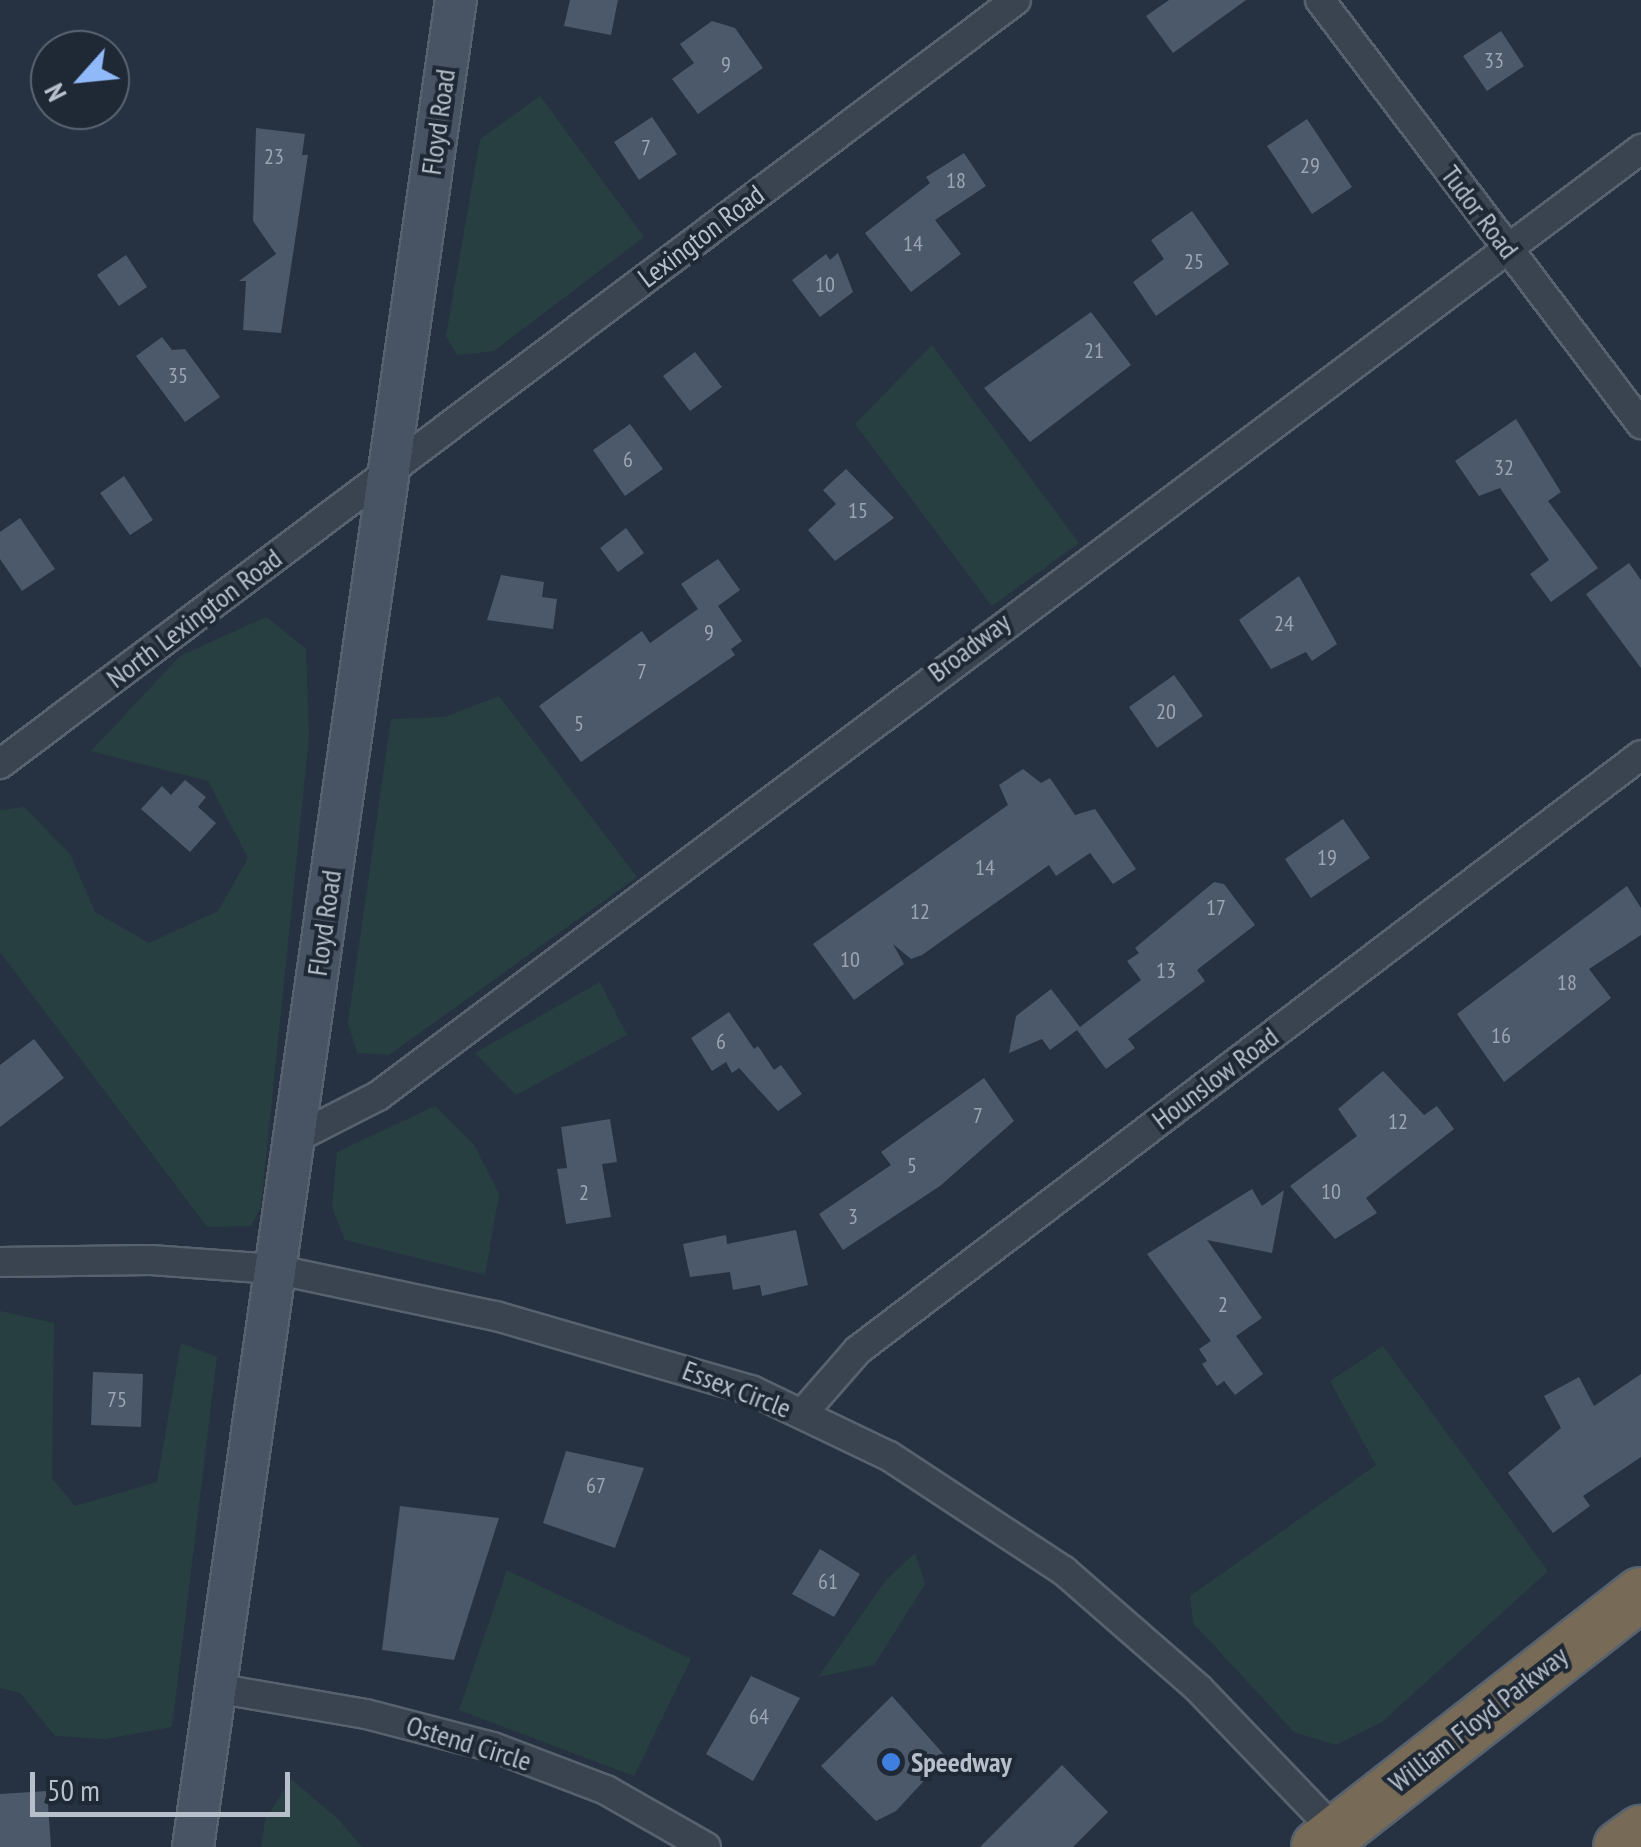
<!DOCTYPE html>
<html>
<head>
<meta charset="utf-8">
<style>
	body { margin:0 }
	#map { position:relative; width:1641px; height:1847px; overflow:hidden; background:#263241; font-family:"PT Sans Narrow",sans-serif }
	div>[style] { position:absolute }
	.green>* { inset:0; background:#283f42 }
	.building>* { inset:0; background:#4c596a }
	.roads { filter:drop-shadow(2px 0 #58626e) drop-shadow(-2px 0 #58626e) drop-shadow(0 2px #58626e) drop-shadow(0 -2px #58626e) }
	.street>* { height:28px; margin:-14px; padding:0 14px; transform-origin:14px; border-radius:14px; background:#3a4451 }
	.secondary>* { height:40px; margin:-20px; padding:0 20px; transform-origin:20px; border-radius:20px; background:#485364 }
	.highway>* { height:52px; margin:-26px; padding:0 26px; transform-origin:26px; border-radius:26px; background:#776a57 }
	.dots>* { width:28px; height:28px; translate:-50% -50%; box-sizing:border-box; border:5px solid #1f2936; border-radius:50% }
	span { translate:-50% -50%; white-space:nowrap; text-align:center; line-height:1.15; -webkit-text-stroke:8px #1f2936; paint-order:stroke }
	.number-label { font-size:22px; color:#9ca6b3 }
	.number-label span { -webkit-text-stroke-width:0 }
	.street-label { font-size:28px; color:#b7bfcb }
	.poi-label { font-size:28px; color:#b7bfcb; font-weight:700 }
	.left { translate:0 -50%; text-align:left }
	.north { position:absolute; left:30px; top:30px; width:100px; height:100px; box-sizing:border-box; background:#1f2936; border:2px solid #5c6572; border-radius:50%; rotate:243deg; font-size:28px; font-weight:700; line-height:40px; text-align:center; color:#b7bfcb }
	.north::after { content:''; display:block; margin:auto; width:35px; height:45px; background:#8fb9f8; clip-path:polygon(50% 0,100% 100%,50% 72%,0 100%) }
	.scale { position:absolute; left:30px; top:1772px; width:260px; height:45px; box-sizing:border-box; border:5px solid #b7bfcb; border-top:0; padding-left:12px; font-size:30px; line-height:35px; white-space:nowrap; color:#b7bfcb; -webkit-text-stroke:8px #1f2936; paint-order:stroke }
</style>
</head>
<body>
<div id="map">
	<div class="green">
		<div style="clip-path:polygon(540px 96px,644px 237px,494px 351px,457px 355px,446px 336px,480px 139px)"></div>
		<div style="clip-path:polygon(932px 345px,1079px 543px,992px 606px,855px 424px)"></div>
		<div style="clip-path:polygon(266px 617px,306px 649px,309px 737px,261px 1207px,251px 1226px,207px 1227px,0 952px,0 810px,24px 807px,70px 854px,95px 912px,149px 943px,218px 911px,248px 858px,208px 781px,91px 751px,180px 656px)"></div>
		<div style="clip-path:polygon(499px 696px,637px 877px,389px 1055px,357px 1053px,348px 1023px,391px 719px,445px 717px)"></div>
		<div style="clip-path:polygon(600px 982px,627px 1035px,516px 1095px,475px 1053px)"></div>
		<div style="clip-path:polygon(435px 1106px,474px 1145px,499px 1194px,485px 1275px,345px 1240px,332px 1207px,337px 1152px)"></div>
		<div style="clip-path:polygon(0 1311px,54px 1323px,52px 1478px,75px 1506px,157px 1482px,181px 1343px,217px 1357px,172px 1727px,105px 1739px,55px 1736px,20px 1693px,0 1688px)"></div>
		<div style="clip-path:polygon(1383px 1346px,1548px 1571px,1382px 1722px,1336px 1745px,1294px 1732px,1193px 1623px,1190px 1596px,1376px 1465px,1330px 1381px)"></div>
		<div style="clip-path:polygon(915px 1553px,925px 1584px,874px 1665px,818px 1677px,886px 1580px)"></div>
		<div style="clip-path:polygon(507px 1570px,691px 1659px,634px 1776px,459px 1710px)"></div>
		<div style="clip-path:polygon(291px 1779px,337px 1818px,362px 1847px,261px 1847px,265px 1820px)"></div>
	</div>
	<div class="building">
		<div style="clip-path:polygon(570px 0,618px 0,611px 35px,564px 26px)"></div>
		<div style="clip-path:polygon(1169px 0,1246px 0,1173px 53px,1146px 16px)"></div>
		<div style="clip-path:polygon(712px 21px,735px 28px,763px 68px,698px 114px,672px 79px,694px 63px,680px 44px)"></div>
		<div style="clip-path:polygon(1501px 31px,1524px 66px,1487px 91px,1463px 56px)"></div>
		<div style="clip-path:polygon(652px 117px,677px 154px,639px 180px,614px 142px)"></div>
		<div style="clip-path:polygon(1307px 119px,1352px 187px,1312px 214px,1267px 146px)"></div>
		<div style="clip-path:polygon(256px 128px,305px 134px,302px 155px,308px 155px,281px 333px,243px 330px,246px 281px,239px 281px,276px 254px,253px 221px)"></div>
		<div style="clip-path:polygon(964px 153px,986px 186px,935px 220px,961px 254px,911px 292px,865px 233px,930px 183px,926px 177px)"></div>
		<div style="clip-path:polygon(1192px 211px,1229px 264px,1156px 316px,1133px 282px,1164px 259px,1151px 240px)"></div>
		<div style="clip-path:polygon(838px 253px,853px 292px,820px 317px,792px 280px,826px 254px,830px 260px)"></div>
		<div style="clip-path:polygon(126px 255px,147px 287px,119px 306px,97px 275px)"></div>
		<div style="clip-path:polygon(1091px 312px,1131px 365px,1030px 442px,984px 388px)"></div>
		<div style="clip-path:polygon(162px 337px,172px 350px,185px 349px,220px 397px,185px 422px,136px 356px)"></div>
		<div style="clip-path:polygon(695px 352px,722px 387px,690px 411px,663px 376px)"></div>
		<div style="clip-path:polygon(1516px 419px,1561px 492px,1548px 501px,1598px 568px,1551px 602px,1530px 574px,1549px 560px,1500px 488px,1479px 496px,1455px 461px)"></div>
		<div style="clip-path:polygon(630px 424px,663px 469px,625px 496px,593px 450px)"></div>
		<div style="clip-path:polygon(846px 469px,894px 518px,835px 561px,808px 530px,836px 504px,823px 490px)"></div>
		<div style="clip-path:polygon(124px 476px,153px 520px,130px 535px,100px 493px)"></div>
		<div style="clip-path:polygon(20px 518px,55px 569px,22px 591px,0 559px,0 532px)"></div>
		<div style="clip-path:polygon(626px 528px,644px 553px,618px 572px,600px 548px)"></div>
		<div style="clip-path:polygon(718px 559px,740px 590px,718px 606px,742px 641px,731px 649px,735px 655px,581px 762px,539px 706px,642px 631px,650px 643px,698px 609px,681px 584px)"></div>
		<div style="clip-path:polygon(1629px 563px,1641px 580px,1641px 668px,1586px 594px)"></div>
		<div style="clip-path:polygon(501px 575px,544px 582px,542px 597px,557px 599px,553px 629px,487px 620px)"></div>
		<div style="clip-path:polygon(1299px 576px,1337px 644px,1312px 661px,1306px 652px,1271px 669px,1239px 620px)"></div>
		<div style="clip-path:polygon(1174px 675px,1203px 716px,1157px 748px,1129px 707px)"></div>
		<div style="clip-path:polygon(1023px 769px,1041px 783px,1050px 778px,1075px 815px,1095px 809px,1136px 869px,1113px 884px,1090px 853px,1056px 876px,1049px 865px,922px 955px,911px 959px,893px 944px,904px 964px,854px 1000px,813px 944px,1008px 805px,999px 785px)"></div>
		<div style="clip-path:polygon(185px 780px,206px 797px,198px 807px,216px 823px,190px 852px,141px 809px,162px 786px,171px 795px)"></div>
		<div style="clip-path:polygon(1343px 819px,1370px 858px,1311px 898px,1285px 859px)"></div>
		<div style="clip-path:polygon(1214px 882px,1224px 884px,1255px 925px,1197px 970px,1205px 981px,1128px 1039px,1135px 1048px,1106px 1069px,1077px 1030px,1050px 1050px,1042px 1039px,1009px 1053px,1016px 1016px,1051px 989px,1080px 1027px,1141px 980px,1127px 961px,1139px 953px,1135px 948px)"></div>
		<div style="clip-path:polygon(1627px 886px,1641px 908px,1641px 935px,1589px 969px,1611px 998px,1504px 1082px,1457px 1014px)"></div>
		<div style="clip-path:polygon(729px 1012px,754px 1049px,758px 1046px,774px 1070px,781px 1065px,802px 1094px,778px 1111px,739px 1068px,732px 1073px,726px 1062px,712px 1071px,691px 1038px)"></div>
		<div style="clip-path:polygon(34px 1039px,64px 1078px,0 1127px,0 1065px)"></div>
		<div style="clip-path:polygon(1383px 1071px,1424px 1115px,1437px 1106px,1454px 1129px,1366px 1198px,1377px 1213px,1335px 1239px,1290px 1186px,1357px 1136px,1338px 1109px)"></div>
		<div style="clip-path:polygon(984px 1078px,1014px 1121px,940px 1186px,843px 1250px,819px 1214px,891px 1165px,881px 1152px)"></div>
		<div style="clip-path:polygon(610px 1119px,617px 1162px,602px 1164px,611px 1217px,566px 1224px,557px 1169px,567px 1168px,561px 1127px)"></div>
		<div style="clip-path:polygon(1252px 1189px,1262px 1206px,1284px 1190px,1272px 1253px,1207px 1240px,1262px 1318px,1236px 1336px,1263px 1374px,1235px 1395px,1224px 1381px,1217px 1386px,1202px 1364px,1207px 1361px,1199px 1349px,1211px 1341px,1147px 1254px)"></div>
		<div style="clip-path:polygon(796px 1230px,808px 1285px,762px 1296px,760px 1285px,733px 1290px,730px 1272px,690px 1277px,683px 1244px,726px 1235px,727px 1244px)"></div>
		<div style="clip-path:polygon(93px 1372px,143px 1374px,141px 1427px,91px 1425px)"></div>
		<div style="clip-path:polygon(1641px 1374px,1641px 1457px,1583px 1496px,1590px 1506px,1553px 1533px,1508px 1473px,1561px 1428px,1544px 1396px,1579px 1377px,1594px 1406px)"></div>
		<div style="clip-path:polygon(566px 1451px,644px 1468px,615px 1548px,543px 1523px)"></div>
		<div style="clip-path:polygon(400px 1506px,499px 1518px,454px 1660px,382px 1650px)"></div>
		<div style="clip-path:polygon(820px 1549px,860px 1574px,834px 1617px,792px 1594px)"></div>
		<div style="clip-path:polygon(751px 1676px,800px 1698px,753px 1781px,706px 1754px)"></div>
		<div style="clip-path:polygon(892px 1696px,946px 1757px,896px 1811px,876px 1821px,821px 1766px)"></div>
		<div style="clip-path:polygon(1062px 1765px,1108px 1812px,1073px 1847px,980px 1847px)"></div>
		<div style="clip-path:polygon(47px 1791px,51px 1847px,0 1847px,0 1794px)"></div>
	</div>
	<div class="roads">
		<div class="street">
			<div style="left:1320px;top:0;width:532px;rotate:52.87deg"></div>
			<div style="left:0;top:764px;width:1271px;rotate:-36.94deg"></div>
			<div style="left:294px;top:1139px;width:94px;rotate:-27.1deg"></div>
			<div style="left:378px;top:1096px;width:1579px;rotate:-36.86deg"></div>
			<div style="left:0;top:1262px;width:151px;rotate:-0.8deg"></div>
			<div style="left:151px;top:1260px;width:123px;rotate:4.2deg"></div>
			<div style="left:274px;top:1269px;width:227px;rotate:12deg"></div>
			<div style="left:496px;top:1316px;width:266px;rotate:16.2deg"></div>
			<div style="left:751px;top:1390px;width:153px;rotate:25.6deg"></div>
			<div style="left:889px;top:1456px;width:209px;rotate:33.3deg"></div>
			<div style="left:1064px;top:1571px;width:178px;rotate:41.1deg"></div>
			<div style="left:1198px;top:1688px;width:199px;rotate:46.2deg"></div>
			<div style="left:802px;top:1414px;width:85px;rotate:-48.8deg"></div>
			<div style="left:858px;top:1350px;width:983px;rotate:-37.23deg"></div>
			<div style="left:215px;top:1688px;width:153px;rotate:9.8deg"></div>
			<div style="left:366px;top:1714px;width:131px;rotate:14.6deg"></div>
			<div style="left:493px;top:1747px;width:121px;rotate:20.8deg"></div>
			<div style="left:606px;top:1790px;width:115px;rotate:29.7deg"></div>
		</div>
		<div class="secondary">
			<div style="left:193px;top:1847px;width:1866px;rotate:-81.9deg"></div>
		</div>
		<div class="highway">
			<div style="left:1318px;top:1847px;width:410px;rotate:-38.1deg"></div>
			<div style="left:1620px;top:1847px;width:26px;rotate:-36deg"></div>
		</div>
	</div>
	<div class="dots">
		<div style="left:891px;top:1762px;background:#3f7fe0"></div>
	</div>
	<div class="number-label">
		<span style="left:1494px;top:61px">33</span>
		<span style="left:726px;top:65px">9</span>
		<span style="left:646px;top:148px">7</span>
		<span style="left:274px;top:157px">23</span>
		<span style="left:1310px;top:166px">29</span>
		<span style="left:956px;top:181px">18</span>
		<span style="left:913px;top:244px">14</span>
		<span style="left:1194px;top:262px">25</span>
		<span style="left:825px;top:285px">10</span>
		<span style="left:1094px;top:351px">21</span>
		<span style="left:178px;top:376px">35</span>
		<span style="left:628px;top:460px">6</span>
		<span style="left:1504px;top:468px">32</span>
		<span style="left:858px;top:511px">15</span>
		<span style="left:1284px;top:624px">24</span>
		<span style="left:709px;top:633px">9</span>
		<span style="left:642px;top:672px">7</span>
		<span style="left:1166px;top:712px">20</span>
		<span style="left:579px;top:724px">5</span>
		<span style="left:1327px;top:858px">19</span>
		<span style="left:985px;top:868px">14</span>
		<span style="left:1216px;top:908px">17</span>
		<span style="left:920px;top:912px">12</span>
		<span style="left:850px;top:960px">10</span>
		<span style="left:1166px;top:971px">13</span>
		<span style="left:1567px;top:983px">18</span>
		<span style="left:1501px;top:1036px">16</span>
		<span style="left:721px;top:1042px">6</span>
		<span style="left:978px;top:1116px">7</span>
		<span style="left:1398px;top:1122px">12</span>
		<span style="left:912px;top:1166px">5</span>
		<span style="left:1331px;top:1192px">10</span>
		<span style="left:584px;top:1193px">2</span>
		<span style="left:853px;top:1217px">3</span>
		<span style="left:1223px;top:1305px">2</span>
		<span style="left:117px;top:1400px">75</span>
		<span style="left:596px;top:1486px">67</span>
		<span style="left:828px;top:1582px">61</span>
		<span style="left:759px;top:1717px">64</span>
	</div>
	<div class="street-label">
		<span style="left:438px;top:122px;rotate:-82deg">Floyd Road</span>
		<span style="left:1480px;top:212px;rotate:53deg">Tudor Road</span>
		<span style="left:701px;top:236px;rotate:-37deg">Lexington Road</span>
		<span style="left:194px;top:618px;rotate:-37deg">North Lexington Road</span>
		<span style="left:969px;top:647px;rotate:-37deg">Broadway</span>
		<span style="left:324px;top:923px;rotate:-82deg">Floyd Road</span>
		<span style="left:1215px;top:1078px;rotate:-37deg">Hounslow Road</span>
		<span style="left:737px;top:1389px;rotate:21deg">Essex Circle</span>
		<span style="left:1478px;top:1719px;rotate:-38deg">William Floyd Parkway</span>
		<span style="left:469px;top:1743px;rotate:17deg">Ostend Circle</span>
	</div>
	<div class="poi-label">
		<span class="left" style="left:911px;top:1762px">Speedway</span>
	</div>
	<div class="north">N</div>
	<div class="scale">50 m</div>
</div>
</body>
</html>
